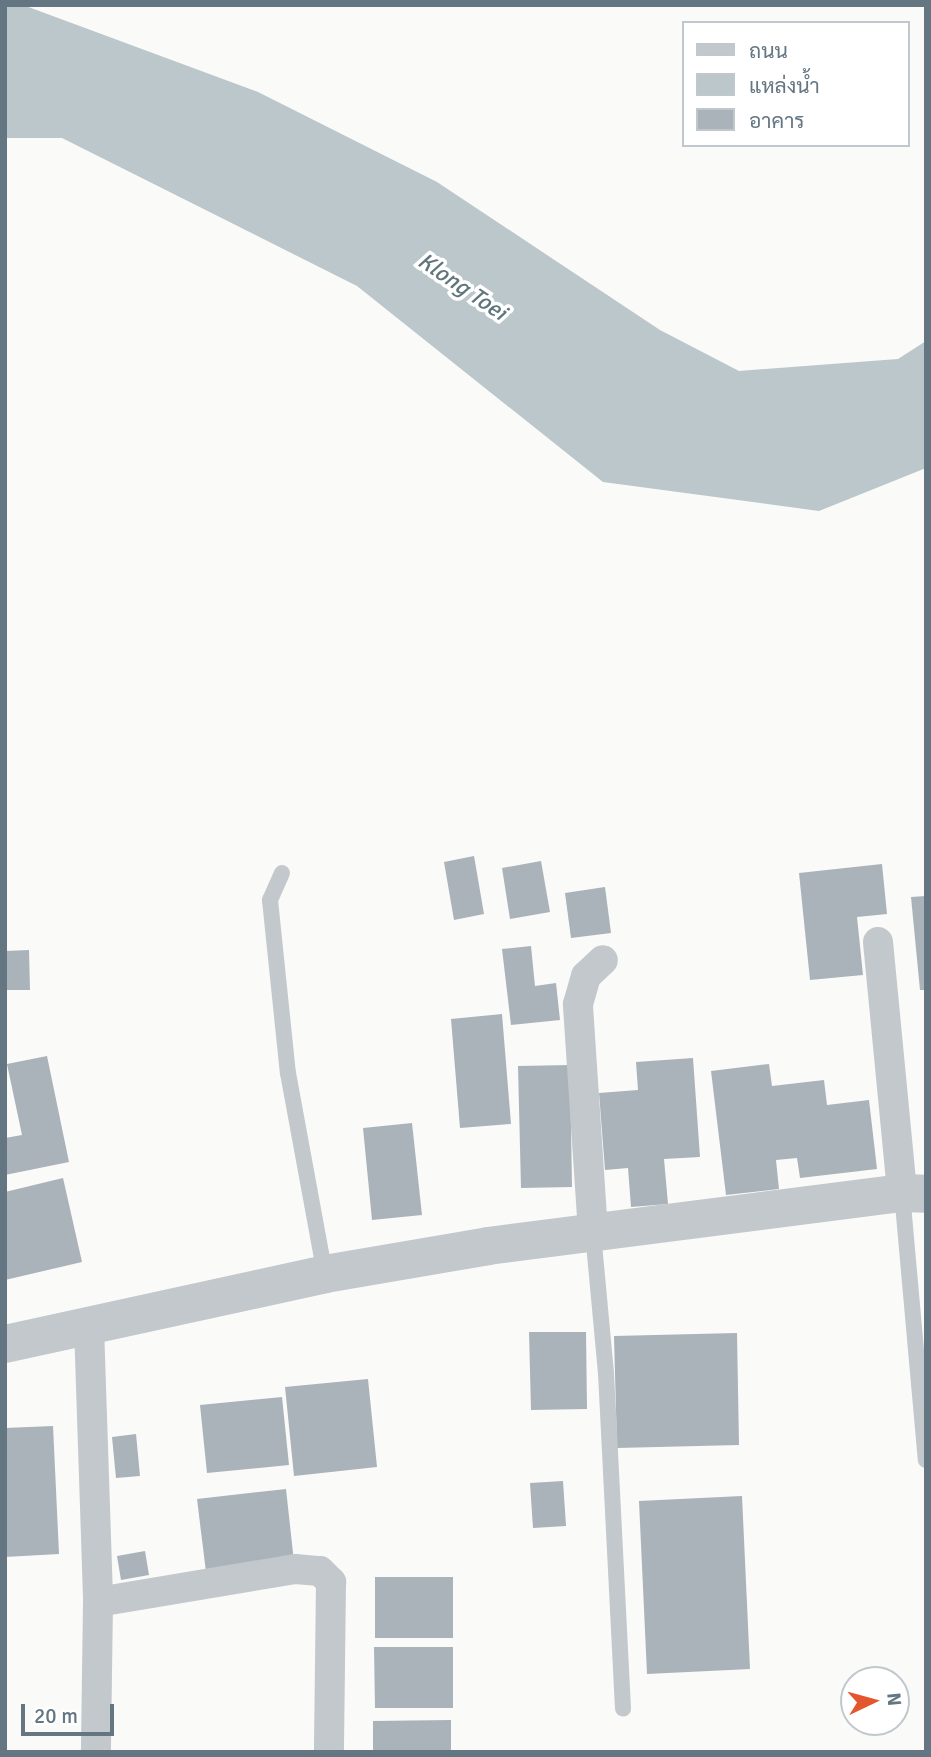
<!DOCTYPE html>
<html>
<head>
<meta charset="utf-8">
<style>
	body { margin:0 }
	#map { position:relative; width:931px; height:1757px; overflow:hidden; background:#fafaf8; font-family:Signika,Sarabun,sans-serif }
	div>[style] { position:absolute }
	.water>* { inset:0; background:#bbc7cb }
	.building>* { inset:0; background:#aab3b9 }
	.service>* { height:16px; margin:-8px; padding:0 8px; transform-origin:8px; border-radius:8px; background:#c3c8cc }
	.minor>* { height:30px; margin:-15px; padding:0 15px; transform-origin:15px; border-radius:15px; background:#c3c8cc }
	.tertiary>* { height:38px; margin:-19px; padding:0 19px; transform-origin:19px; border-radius:19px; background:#c3c8cc }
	span { translate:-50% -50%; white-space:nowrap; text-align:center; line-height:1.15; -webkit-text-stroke:7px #fff; paint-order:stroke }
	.water-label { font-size:23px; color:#60757c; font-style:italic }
	.frame { position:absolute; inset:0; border:7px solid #657683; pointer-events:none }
	.legend { position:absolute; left:682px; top:21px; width:228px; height:126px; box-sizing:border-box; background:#fff; border:2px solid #c1c8cd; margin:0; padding:9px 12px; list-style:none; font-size:21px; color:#657683 }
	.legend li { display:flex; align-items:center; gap:14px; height:35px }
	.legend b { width:35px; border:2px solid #c1c8cd }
	.north { position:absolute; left:840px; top:1666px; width:70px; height:70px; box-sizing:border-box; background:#fff; border:2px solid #c1c8cd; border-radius:50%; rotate:85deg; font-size:19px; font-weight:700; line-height:28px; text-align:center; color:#657683 }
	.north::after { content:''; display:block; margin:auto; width:24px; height:32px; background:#e4572e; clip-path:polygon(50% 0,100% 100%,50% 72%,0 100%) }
	.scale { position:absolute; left:21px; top:1704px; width:93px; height:32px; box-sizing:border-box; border:4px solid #657683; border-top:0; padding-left:9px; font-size:21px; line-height:24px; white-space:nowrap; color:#657683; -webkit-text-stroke:5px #fff; paint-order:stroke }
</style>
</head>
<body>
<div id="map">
	<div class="water">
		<div style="clip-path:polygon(5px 5px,23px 5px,258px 92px,437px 182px,660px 330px,739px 371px,898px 359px,926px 341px,926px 468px,819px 511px,603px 482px,357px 286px,62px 138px,5px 138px)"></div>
	</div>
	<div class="building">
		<div style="clip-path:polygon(474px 856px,484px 914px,454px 920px,444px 862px)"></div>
		<div style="clip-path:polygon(541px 861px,550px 912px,510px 919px,502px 868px)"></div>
		<div style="clip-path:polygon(882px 864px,887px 914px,857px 917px,863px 975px,810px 980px,799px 873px)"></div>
		<div style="clip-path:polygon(605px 887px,611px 933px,571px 938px,565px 893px)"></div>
		<div style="clip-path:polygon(926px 896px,926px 990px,920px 990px,911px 897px)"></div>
		<div style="clip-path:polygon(531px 946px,535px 986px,556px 983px,560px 1020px,511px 1025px,502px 949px)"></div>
		<div style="clip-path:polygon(29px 950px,30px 990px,5px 990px,5px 951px)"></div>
		<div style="clip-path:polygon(502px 1014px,511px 1124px,460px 1128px,451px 1019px)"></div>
		<div style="clip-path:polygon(47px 1056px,69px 1162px,5px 1175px,5px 1138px,22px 1135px,7px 1064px)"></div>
		<div style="clip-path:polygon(693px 1058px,700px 1157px,664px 1159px,668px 1204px,631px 1207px,628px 1168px,605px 1170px,599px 1093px,638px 1090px,636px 1062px)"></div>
		<div style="clip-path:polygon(769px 1064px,772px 1086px,824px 1080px,827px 1105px,869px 1100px,877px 1169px,800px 1178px,797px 1158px,776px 1160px,779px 1189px,726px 1195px,711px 1071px)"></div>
		<div style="clip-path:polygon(570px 1065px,572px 1187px,521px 1188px,518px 1066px)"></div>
		<div style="clip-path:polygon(412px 1123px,422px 1215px,372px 1220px,363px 1128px)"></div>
		<div style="clip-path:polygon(63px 1178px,82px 1262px,5px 1280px,5px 1192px)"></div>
		<div style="clip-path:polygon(529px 1332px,586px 1332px,587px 1409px,531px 1410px)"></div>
		<div style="clip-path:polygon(737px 1333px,739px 1445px,617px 1448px,614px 1336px)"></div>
		<div style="clip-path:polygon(368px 1379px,377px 1467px,294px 1476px,285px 1387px)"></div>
		<div style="clip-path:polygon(282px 1397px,289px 1465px,207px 1473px,200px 1405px)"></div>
		<div style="clip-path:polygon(53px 1426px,59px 1554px,5px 1557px,5px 1428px)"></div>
		<div style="clip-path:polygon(136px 1434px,140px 1476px,116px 1478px,112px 1437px)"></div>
		<div style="clip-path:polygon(563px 1481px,566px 1526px,533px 1528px,530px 1483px)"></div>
		<div style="clip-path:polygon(286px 1489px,294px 1562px,206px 1572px,197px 1499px)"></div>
		<div style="clip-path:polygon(742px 1496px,750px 1669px,647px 1674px,639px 1501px)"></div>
		<div style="clip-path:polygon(145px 1551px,149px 1575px,121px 1580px,117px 1556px)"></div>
		<div style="clip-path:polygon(375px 1577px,453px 1577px,453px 1638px,375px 1638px)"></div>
		<div style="clip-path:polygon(374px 1647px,453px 1647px,453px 1708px,375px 1708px)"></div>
		<div style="clip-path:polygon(451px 1720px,451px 1752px,373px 1752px,373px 1721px)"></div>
	</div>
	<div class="service">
		<div style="left:282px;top:873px;width:30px;rotate:114deg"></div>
		<div style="left:270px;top:900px;width:174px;rotate:84.1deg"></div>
		<div style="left:288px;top:1073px;width:204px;rotate:79.6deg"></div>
		<div style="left:902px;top:1193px;width:268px;rotate:84.9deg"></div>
		<div style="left:593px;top:1233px;width:141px;rotate:84.7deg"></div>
		<div style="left:606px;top:1373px;width:336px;rotate:87.1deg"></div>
	</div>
	<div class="minor">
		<div style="left:878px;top:942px;width:252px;rotate:84.5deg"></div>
		<div style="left:593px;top:1232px;width:228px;rotate:-93.8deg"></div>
		<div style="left:578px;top:1004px;width:29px;rotate:-74deg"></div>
		<div style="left:586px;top:976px;width:23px;rotate:-43deg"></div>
		<div style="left:89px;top:1326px;width:276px;rotate:88.1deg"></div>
		<div style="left:98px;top:1602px;width:150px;rotate:90.8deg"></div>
		<div style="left:98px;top:1602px;width:200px;rotate:-9.5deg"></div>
		<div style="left:295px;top:1569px;width:25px;rotate:5deg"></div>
		<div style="left:320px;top:1571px;width:16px;rotate:45deg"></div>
		<div style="left:331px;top:1582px;width:170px;rotate:90.7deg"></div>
	</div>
	<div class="tertiary">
		<div style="left:5px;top:1344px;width:328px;rotate:-12.3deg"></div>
		<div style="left:325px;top:1274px;width:165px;rotate:-9.7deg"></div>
		<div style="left:488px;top:1246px;width:417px;rotate:-7.3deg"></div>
		<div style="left:902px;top:1193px;width:24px;rotate:2deg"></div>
	</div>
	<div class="water-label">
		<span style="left:462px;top:287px;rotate:34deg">Klong Toei</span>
	</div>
	<div class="frame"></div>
	<ul class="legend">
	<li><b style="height:9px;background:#c3c8cc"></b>ถนน</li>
	<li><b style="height:19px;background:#bbc7cb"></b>แหล่งน้ำ</li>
	<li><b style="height:19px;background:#aab3b9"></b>อาคาร</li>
	</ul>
	<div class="north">N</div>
	<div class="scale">20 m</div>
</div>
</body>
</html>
